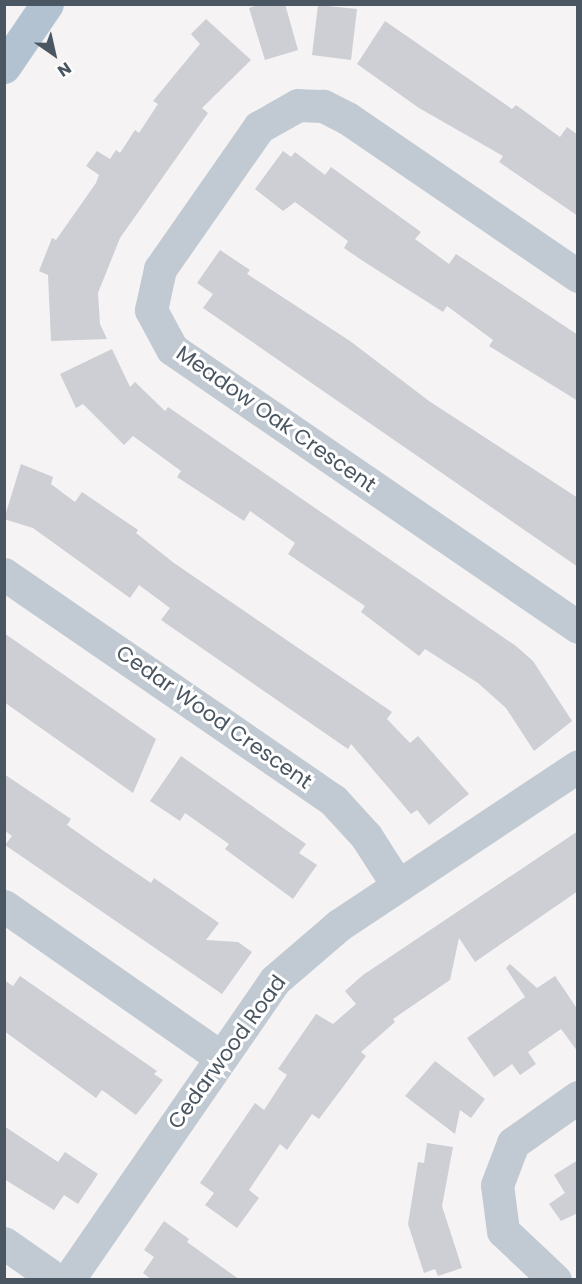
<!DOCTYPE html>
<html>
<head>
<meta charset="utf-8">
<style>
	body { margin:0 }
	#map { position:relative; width:582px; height:1284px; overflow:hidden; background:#f5f3f3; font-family:Poppins,sans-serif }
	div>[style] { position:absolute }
	.building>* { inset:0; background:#cdcfd5 }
	.minor>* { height:33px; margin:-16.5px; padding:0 16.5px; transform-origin:16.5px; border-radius:16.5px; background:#c1cad2 }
	.major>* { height:33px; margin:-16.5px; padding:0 16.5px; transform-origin:16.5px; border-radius:16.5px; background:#b3c2d1 }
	span { translate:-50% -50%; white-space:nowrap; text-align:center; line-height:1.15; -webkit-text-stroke:6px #fff; paint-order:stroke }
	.street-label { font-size:21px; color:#4a5661 }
	.frame { position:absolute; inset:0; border:6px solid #4a5661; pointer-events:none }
	.north { position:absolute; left:24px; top:24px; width:60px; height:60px; -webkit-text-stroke:4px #fff; paint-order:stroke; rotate:146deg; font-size:16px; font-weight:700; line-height:24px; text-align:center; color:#4a5661 }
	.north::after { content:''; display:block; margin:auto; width:21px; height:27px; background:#4a5661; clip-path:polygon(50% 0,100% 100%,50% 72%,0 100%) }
</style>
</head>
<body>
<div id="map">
	<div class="building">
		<div style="clip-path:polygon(261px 4px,285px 4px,298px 50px,265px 60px,249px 8px)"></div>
		<div style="clip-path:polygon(318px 5px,357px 9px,351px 60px,312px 55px)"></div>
		<div style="clip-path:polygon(206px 19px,251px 60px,202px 108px,208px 113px,120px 238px,98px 293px,100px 324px,107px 339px,51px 341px,48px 275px,39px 271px,52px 238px,56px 240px,96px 183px,99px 175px,86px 166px,97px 151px,110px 159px,116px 150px,120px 153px,135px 130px,139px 133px,158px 104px,153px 101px,200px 44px,191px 34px)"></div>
		<div style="clip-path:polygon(385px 21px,512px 109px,516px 105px,560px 137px,567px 127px,578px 135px,578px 216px,499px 162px,503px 156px,419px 108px,357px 64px)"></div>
		<div style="clip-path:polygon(283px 151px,291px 157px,295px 152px,325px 175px,331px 167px,421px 232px,415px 239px,449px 264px,456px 254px,578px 335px,578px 401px,489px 346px,493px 340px,447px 306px,443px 312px,363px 261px,344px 248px,348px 241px,295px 202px,283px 211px,255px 189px)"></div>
		<div style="clip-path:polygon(220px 250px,250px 270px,247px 274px,350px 341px,429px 401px,578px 498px,578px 567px,203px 308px,213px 294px,197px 283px)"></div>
		<div style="clip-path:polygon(112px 349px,130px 387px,135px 382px,165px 411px,168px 407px,516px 646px,533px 661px,572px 721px,534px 751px,506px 708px,478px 683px,425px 649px,419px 656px,361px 612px,365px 606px,288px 554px,295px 543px,250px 511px,244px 521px,177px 477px,181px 471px,133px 436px,124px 445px,83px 404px,76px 408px,60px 374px)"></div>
		<div style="clip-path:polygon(21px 464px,53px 477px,51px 484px,75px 502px,82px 492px,138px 530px,136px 533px,174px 563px,392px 712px,387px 719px,410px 743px,418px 736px,469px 794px,429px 825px,417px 810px,411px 814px,351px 744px,348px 749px,161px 620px,170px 608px,139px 585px,130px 598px,33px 528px,4px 519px)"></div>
		<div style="clip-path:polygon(4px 633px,156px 739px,133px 793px,4px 702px)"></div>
		<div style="clip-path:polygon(181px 756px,306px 844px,299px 853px,317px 865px,293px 899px,225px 849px,229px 844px,185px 813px,180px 821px,150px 801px)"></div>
		<div style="clip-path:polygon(4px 774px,71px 819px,67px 825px,111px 856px,151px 883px,154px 878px,219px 923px,206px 940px,238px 942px,252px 952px,222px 994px,5px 845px,12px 836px,4px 830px)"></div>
		<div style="clip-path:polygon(578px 831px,578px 891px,475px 962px,459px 938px,450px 980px,393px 1019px,395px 1022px,361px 1052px,366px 1056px,319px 1119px,312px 1114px,287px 1150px,280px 1144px,249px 1190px,259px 1198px,237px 1228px,205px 1205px,214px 1193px,200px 1183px,255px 1103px,264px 1110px,287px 1075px,278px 1069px,316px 1014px,333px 1024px,356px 1004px,345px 991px,363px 975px)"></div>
		<div style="clip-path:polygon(510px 964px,537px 988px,555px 976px,578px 1010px,578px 1052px,561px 1029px,528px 1052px,536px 1064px,520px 1075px,512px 1064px,494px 1077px,467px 1038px,525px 997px,506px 968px)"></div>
		<div style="clip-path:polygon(20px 976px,157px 1071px,154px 1074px,163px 1080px,136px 1115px,102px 1090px,96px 1098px,4px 1031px,4px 980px,13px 986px)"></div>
		<div style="clip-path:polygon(435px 1061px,485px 1099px,471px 1118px,460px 1110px,455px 1134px,405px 1096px)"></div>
		<div style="clip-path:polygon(4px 1126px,58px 1162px,65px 1152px,98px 1174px,78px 1204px,64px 1195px,54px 1210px,4px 1179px)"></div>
		<div style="clip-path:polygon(427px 1143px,453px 1147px,442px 1206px,462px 1268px,438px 1276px,435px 1269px,424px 1273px,408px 1224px,418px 1162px,424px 1163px)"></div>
		<div style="clip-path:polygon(578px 1160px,578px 1213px,561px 1221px,549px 1204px,565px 1193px,554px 1175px)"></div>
		<div style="clip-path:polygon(164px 1221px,189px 1239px,187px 1242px,240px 1280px,152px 1280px,143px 1273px,154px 1257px,144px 1250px)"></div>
	</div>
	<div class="minor">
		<div style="left:578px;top:276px;width:280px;rotate:-145.6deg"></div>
		<div style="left:347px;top:118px;width:27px;rotate:-153deg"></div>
		<div style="left:323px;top:106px;width:25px;rotate:-178deg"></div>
		<div style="left:298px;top:105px;width:45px;rotate:150.6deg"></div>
		<div style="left:259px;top:127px;width:173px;rotate:124.9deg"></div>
		<div style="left:160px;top:269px;width:42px;rotate:102.4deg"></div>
		<div style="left:151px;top:310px;width:44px;rotate:61.7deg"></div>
		<div style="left:172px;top:349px;width:492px;rotate:34.4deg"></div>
		<div style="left:4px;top:574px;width:399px;rotate:34.5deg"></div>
		<div style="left:333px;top:800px;width:49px;rotate:47.5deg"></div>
		<div style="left:366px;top:836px;width:59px;rotate:57.4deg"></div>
		<div style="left:4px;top:906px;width:262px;rotate:34.9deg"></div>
		<div style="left:4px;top:1243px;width:65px;rotate:34.9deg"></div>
		<div style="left:68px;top:1280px;width:364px;rotate:-55.4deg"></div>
		<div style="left:275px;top:980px;width:84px;rotate:-40.7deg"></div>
		<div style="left:339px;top:925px;width:287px;rotate:-33.6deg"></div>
		<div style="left:555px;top:1280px;width:71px;rotate:-136.7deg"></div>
		<div style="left:503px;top:1231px;width:46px;rotate:-97.4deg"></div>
		<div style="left:497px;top:1185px;width:45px;rotate:-69.1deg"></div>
		<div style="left:513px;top:1143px;width:80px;rotate:-35.3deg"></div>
	</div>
	<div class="major">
		<div style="left:4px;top:67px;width:76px;rotate:-55.7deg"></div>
	</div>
	<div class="street-label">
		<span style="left:276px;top:419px;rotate:35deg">Meadow Oak Crescent</span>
		<span style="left:214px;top:717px;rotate:35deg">Cedar Wood Crescent</span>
		<span style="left:227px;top:1052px;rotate:-54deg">Cedarwood Road</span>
	</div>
	<div class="frame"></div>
	<div class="north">N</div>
</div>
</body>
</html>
